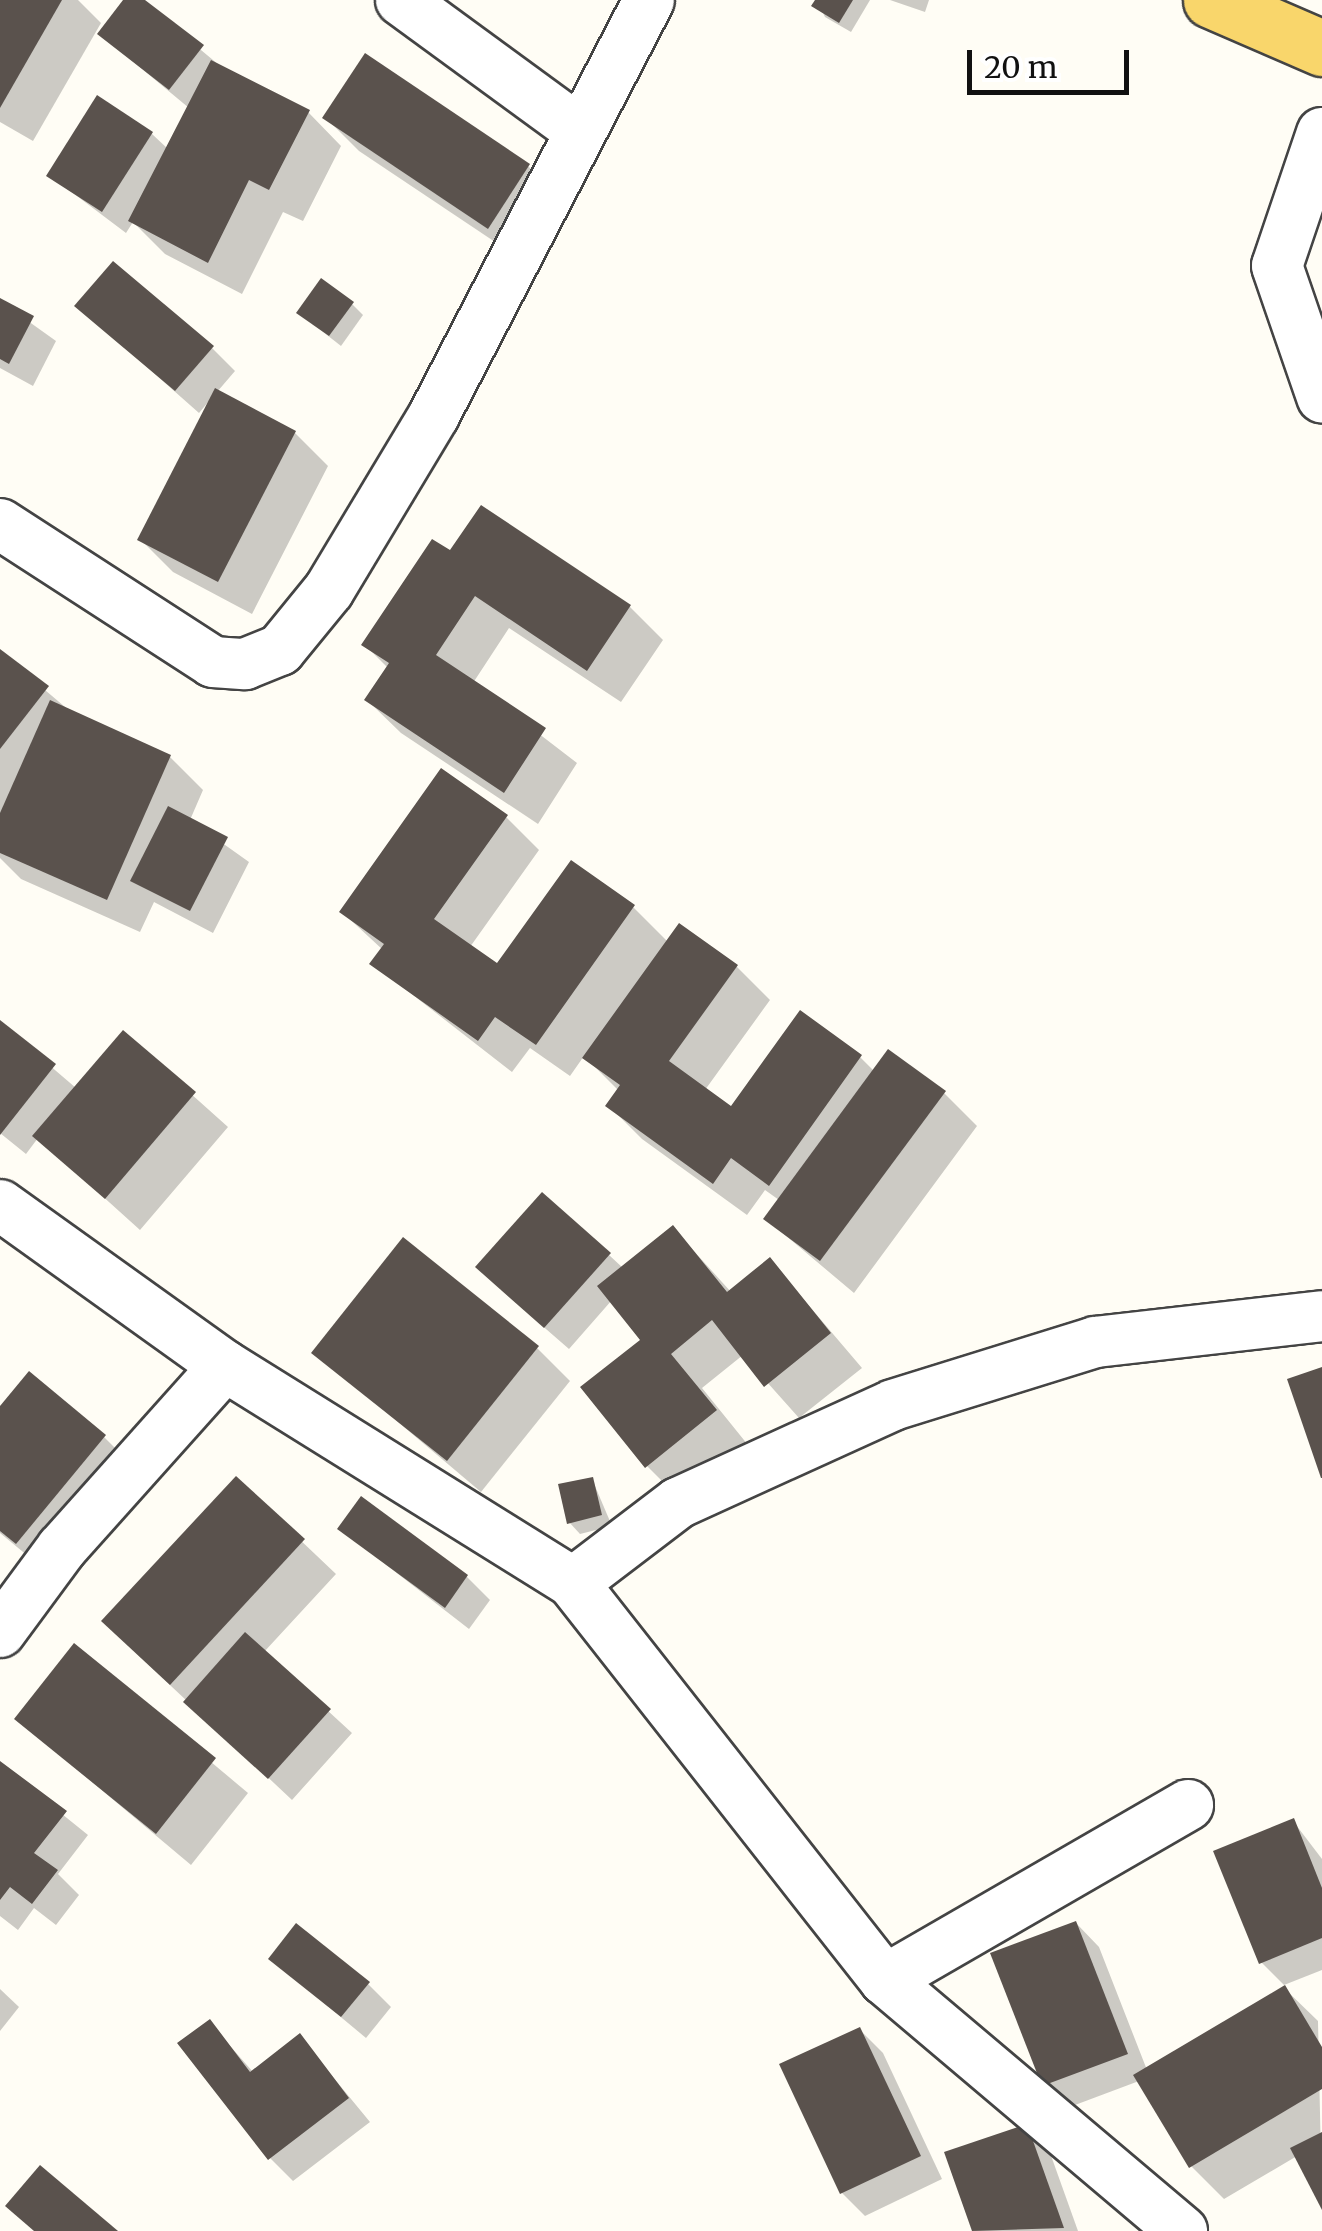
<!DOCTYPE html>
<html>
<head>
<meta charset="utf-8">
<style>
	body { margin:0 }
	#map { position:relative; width:1322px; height:2231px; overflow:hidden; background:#fffdf5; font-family:Merriweather,serif }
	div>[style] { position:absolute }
	.shadow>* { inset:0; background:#0003 }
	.building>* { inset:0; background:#5a524d }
	.roads { filter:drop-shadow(2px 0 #444) drop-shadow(-2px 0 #444) drop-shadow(0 2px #444) drop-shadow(0 -2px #444) }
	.street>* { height:50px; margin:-25px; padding:0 25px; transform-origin:25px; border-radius:25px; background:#fff }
	.primary>* { height:55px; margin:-27.5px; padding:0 27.5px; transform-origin:27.5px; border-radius:27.5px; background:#f9d66b }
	span { translate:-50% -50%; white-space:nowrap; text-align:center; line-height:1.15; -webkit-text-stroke:10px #fff; paint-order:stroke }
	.scale { position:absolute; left:967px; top:50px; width:162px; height:45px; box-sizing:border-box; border:5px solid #111; border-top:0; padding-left:12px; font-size:30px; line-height:35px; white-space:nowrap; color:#111; -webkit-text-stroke:8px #fff; paint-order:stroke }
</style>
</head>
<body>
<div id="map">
	<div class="shadow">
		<div style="clip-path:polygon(0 0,78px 0,101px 23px,33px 141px,0 122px)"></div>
		<div style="clip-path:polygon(127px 0,141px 0,225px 70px,308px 112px,341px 146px,303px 221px,283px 212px,242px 294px,165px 254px,133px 222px,126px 233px,49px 175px,152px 134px,168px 149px,189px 108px,100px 34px)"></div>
		<div style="clip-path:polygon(817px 0,870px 0,851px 32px,825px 17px)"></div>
		<div style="clip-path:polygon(890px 0,929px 0,925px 12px)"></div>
		<div style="clip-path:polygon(325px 117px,528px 166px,561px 199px,522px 260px,359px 151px)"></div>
		<div style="clip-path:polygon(0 301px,56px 341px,33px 386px,0 368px)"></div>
		<div style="clip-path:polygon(352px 304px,363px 315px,341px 346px,299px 313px)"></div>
		<div style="clip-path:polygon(78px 306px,212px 348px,235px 371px,217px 392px,295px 433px,328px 466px,252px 614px,173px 572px,140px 539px,209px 401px,199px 413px)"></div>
		<div style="clip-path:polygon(451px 554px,630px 607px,663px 640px,621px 702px,509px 628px,473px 683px,577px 763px,538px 824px,401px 733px,367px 700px,389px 669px,365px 645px)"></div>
		<div style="clip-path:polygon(0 652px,71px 712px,170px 757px,203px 790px,190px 820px,249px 862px,213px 933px,154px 902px,140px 932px,21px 879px,0 858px)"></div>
		<div style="clip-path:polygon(506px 817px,539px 850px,470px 947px,498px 967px,633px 907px,668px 942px,736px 966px,770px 1000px,705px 1090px,732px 1110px,860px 1057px,875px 1072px,944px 1093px,977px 1126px,854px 1293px,766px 1219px,779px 1200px,765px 1190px,747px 1215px,642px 1139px,609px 1106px,619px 1091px,584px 1056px,570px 1076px,530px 1048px,512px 1072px,373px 964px,383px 950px,342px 912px)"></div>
		<div style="clip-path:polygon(0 1023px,76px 1088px,123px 1033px,228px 1127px,140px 1230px,38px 1138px,26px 1154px,0 1133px)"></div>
		<div style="clip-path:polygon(673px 1228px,731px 1292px,770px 1260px,862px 1368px,799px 1418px,743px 1355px,702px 1388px,748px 1445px,680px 1499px,647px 1466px,643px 1340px,612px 1300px,569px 1349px,501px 1290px,609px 1255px,623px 1268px)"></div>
		<div style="clip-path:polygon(537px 1348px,570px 1381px,481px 1492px,315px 1352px)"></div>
		<div style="clip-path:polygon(0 1410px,104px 1437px,137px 1470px,51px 1575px,0 1533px)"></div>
		<div style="clip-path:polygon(236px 1479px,336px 1574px,264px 1652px,352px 1733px,292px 1800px,137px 1654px)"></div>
		<div style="clip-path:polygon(592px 1479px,612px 1526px,580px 1534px,569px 1522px)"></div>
		<div style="clip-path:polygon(340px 1529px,467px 1577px,490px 1600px,469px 1629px)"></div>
		<div style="clip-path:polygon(74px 1647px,248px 1793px,191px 1865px,17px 1719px)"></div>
		<div style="clip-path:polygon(0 1764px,88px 1835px,58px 1874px,79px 1895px,56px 1925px,34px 1908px,18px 1930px,0 1916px)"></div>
		<div style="clip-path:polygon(1293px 1821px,1322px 1859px,1322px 1970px,1284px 1985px,1261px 1962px)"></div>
		<div style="clip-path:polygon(1076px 1923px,1099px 1947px,1147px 2070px,1284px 1988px,1318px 2021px,1322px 2204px,1297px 2156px,1224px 2199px,1191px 2166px,1139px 2081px,1067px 2108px,1044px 2085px)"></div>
		<div style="clip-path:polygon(271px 1959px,368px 1984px,391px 2007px,366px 2038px)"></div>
		<div style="clip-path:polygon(0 1989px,19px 2007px,0 2031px)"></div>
		<div style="clip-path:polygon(209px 2022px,253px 2072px,300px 2037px,370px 2122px,293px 2181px,270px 2158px)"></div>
		<div style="clip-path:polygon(860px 2030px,883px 2053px,942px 2179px,865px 2216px,842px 2193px)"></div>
		<div style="clip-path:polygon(1026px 2126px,1049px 2150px,1078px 2231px,975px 2231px,947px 2153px)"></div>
	</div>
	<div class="building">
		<div style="clip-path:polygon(0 0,62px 0,0 108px)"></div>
		<div style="clip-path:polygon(123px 0,145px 0,204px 45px,169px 90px,97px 34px)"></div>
		<div style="clip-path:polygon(815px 0,853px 0,839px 23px,811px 6px)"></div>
		<div style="clip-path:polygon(365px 53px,530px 164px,488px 229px,322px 118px)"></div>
		<div style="clip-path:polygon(211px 60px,310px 110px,269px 190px,249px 180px,208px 263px,128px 221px)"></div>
		<div style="clip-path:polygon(97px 95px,153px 132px,102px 212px,46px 176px)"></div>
		<div style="clip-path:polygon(113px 261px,214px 346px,175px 391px,74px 306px)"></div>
		<div style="clip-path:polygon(321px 278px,354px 302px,329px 336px,296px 313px)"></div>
		<div style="clip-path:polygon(0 298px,34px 316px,9px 364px,0 359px)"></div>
		<div style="clip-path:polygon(215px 388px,296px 431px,218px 582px,137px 540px)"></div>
		<div style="clip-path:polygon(481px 505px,631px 605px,587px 671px,475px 596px,436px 655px,546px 728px,504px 793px,364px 700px,389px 663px,361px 645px,432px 539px,450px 550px)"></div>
		<div style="clip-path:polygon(0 649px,49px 686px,0 749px)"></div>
		<div style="clip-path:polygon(50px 700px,171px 755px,107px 900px,0 853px,0 813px)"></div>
		<div style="clip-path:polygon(441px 768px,508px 815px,434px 919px,497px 963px,571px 860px,635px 905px,536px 1045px,495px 1017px,478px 1041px,369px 964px,384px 944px,339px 912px)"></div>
		<div style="clip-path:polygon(168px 806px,228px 837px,190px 911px,130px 881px)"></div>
		<div style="clip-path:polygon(679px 923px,738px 965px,669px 1061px,731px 1106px,800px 1010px,862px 1055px,769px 1186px,731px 1158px,713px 1184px,605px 1106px,620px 1085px,582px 1058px)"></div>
		<div style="clip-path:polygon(0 1020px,56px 1064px,0 1135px)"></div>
		<div style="clip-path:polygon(123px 1030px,196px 1092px,105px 1199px,32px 1136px)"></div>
		<div style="clip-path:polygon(888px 1049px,946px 1091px,820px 1261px,763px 1219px)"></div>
		<div style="clip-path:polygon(542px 1192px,611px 1253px,544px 1328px,475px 1267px)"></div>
		<div style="clip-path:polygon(673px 1225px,727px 1292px,770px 1257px,831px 1333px,764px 1387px,712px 1320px,671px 1354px,717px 1410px,645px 1468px,580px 1387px,640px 1340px,597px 1286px)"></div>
		<div style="clip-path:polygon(403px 1237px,539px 1346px,447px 1461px,311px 1353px)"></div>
		<div style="clip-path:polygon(1322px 1367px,1322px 1478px,1321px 1478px,1287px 1379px)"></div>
		<div style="clip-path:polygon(29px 1371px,106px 1435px,16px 1544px,0 1531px,0 1406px)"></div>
		<div style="clip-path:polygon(236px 1476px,305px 1539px,170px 1685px,101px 1621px)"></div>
		<div style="clip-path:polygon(593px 1477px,602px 1515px,567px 1524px,558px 1484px)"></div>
		<div style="clip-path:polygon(361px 1496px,468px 1575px,445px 1608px,337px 1529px)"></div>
		<div style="clip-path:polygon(245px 1632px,331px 1709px,268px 1779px,183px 1702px)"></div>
		<div style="clip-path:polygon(74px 1643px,216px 1758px,156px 1834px,14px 1719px)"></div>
		<div style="clip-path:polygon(0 1761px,67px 1811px,34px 1853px,58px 1870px,32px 1904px,10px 1887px,0 1900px)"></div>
		<div style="clip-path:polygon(1294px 1818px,1322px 1888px,1322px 1938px,1259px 1964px,1213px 1851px)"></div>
		<div style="clip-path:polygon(1076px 1921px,1128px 2054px,1042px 2086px,990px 1953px)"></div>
		<div style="clip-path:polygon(296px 1923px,370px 1982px,341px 2017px,268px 1959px)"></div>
		<div style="clip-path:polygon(1285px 1985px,1322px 2047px,1322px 2089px,1189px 2168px,1133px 2075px)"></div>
		<div style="clip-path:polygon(210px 2019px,250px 2072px,300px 2033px,349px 2098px,268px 2160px,177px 2043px)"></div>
		<div style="clip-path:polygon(860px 2027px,921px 2156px,840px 2194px,779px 2064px)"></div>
		<div style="clip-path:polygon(1027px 2124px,1064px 2228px,972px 2231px,944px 2152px)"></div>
		<div style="clip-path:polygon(1322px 2132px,1322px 2210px,1290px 2148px)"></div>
		<div style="clip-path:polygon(40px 2165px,118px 2231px,34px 2231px,5px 2206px)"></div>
	</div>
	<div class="roads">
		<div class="street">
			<div style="left:401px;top:0;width:217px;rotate:36.2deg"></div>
			<div style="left:1322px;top:133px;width:140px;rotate:108.7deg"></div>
			<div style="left:1277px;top:266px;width:139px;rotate:71deg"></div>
			<div style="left:0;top:524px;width:254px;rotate:32.9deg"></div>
			<div style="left:213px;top:662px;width:32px;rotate:4deg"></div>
			<div style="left:245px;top:664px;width:38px;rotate:-22deg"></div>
			<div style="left:280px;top:650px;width:77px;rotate:-50.8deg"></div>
			<div style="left:329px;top:590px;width:204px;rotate:-59deg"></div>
			<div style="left:434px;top:415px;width:467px;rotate:-62.6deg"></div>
			<div style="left:0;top:1205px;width:277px;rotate:35.6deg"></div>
			<div style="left:225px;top:1366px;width:410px;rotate:31.9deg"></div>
			<div style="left:573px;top:1583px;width:505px;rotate:51.84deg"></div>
			<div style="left:885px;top:1980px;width:389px;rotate:40.2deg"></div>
			<div style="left:573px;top:1583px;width:132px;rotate:-37.3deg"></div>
			<div style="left:678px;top:1503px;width:236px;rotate:-24.5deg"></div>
			<div style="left:893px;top:1405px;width:212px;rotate:-17.3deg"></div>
			<div style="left:1095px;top:1342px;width:228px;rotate:-6.5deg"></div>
			<div style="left:0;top:1632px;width:104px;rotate:-53.6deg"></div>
			<div style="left:62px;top:1548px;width:244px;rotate:-48.2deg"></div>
			<div style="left:885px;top:1980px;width:350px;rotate:-30deg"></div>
		</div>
		<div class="primary">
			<div style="left:1211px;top:0;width:121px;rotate:23.4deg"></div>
		</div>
	</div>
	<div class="scale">20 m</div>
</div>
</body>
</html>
